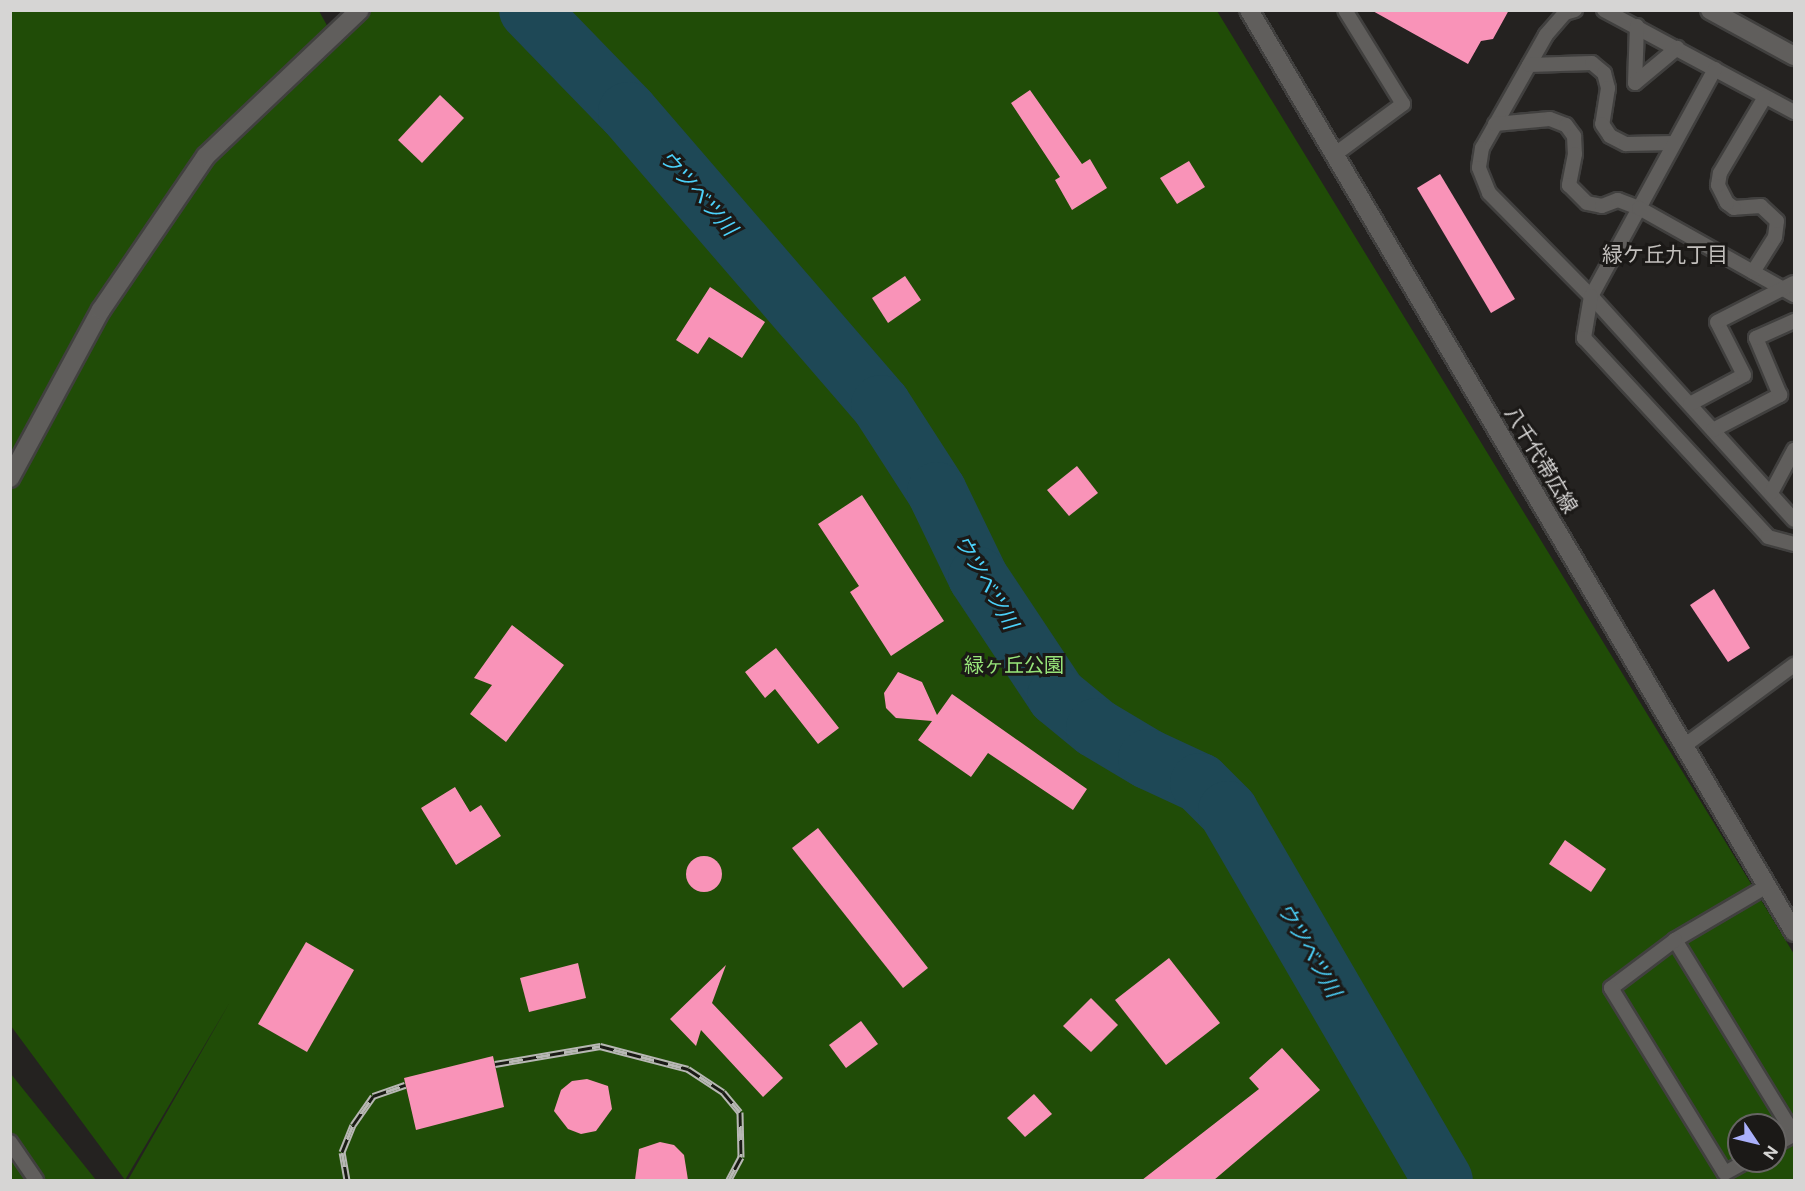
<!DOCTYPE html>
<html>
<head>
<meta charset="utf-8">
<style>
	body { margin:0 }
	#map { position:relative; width:1805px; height:1191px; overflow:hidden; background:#242220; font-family:"Public Sans","Noto Sans JP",sans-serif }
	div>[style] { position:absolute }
	.green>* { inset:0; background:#204c07 }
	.river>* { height:60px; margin:-30px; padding:0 30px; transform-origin:30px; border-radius:30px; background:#1e4856 }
	.building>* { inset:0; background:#f993b8 }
	.round { border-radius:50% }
	.roads { filter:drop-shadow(2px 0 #41403f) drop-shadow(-2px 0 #41403f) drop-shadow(0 2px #41403f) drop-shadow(0 -2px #41403f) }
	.service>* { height:14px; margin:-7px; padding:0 7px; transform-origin:7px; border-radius:7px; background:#605e5c }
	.minor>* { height:18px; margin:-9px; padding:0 9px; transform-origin:9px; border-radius:9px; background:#605e5c }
	.tertiary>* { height:18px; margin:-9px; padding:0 9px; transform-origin:9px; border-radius:9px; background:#605e5c }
	.secondary>* { height:18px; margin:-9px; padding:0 9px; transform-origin:9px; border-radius:9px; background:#605e5c }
	.rail>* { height:7px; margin-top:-3.5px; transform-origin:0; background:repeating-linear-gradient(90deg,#1b1917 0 14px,#b8b7b5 0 28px); box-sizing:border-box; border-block:2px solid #b8b7b5 }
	span { translate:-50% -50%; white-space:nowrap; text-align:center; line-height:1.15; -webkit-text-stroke:6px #1b1917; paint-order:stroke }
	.street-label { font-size:20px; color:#d6d5d4 }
	.park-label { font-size:20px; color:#97e479 }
	.water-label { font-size:21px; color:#4cd2fb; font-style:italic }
	.neighbourhood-label { font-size:21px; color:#c2bfbc }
	.frame { position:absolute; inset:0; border:12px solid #d6d5d4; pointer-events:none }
	.north { position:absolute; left:1727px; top:1113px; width:60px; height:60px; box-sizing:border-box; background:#1b1917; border:2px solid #666463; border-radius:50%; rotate:125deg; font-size:16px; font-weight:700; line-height:24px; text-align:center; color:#d6d5d4 }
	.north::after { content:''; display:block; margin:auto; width:21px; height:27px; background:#aab0fb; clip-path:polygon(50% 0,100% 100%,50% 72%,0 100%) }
</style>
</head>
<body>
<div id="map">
	<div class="green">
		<div style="clip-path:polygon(evenodd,367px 10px,1217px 11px,1794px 954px,1794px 1180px,128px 1180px,230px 1002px,125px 1180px,11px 1026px,10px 11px,319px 11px,334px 38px,367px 10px,1739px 1125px,1775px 1125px,1775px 1161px,1739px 1161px,1739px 1125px)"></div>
		<div style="clip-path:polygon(11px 1074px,96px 1180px,11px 1180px)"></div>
	</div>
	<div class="river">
		<div style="left:529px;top:10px;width:142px;rotate:45.9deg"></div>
		<div style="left:628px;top:112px;width:387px;rotate:49.2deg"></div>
		<div style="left:881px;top:405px;width:103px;rotate:57.2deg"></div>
		<div style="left:937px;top:492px;width:94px;rotate:64.2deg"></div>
		<div style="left:978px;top:577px;width:143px;rotate:56.4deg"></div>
		<div style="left:1057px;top:696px;width:50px;rotate:39.4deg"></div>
		<div style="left:1096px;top:728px;width:61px;rotate:30.8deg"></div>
		<div style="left:1148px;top:759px;width:57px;rotate:24.8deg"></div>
		<div style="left:1200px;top:783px;width:40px;rotate:45deg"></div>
		<div style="left:1228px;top:811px;width:427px;rotate:59.8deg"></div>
	</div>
	<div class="building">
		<div style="clip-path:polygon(1371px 10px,1509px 10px,1493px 39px,1481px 41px,1468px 64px)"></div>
		<div style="clip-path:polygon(1030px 90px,1082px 164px,1090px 159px,1107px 188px,1072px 210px,1055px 180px,1060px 177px,1011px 103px)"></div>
		<div style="clip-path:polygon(440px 95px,464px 118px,422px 163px,398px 140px)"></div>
		<div style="clip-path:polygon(1189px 161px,1205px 187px,1177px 204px,1160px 178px)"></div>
		<div style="clip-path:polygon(1440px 174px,1515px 299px,1491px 313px,1417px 188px)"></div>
		<div style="clip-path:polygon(905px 276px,921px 300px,888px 323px,872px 298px)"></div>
		<div style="clip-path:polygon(710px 287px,765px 322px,742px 358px,709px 337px,698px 354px,676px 340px)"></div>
		<div style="clip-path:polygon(1077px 466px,1098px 493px,1069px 516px,1047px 490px)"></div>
		<div style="clip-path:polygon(862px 495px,944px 621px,891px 656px,850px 592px,859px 586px,818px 524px)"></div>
		<div style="clip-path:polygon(1714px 589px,1750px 648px,1728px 662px,1690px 605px)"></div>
		<div style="clip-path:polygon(512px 625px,564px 665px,506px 742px,470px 714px,492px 685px,474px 678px)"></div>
		<div style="clip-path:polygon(776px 648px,839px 728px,818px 744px,775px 689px,765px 698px,745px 672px)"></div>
		<div style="clip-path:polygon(898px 672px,922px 682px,937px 715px,952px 694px,1087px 789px,1073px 810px,988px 753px,971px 777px,918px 740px,932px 721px,896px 718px,886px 708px,884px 693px)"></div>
		<div style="clip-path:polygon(455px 787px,470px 812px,481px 805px,501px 836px,456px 865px,421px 808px)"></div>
		<div style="clip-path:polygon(818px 828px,928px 968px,903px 988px,792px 848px)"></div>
		<div style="clip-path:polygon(1565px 840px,1606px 869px,1591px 892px,1549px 864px)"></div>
		<div class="round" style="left:686px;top:856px;width:36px;height:36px"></div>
		<div style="clip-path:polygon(306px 942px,354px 970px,307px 1052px,258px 1024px)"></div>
		<div style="clip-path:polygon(1169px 958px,1220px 1023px,1166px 1065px,1115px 1000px)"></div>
		<div style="clip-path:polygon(578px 963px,586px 998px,529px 1012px,520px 978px)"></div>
		<div style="clip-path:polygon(726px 965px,712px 1003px,783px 1078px,763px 1097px,701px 1030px,696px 1046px,670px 1019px)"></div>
		<div style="clip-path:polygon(1091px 998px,1118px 1025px,1091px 1052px,1063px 1026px)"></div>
		<div style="clip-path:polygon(861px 1021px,878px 1044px,846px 1068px,829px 1045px)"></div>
		<div style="clip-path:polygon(1282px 1048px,1320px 1090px,1214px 1180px,1142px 1180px,1259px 1089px,1249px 1078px)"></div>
		<div style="clip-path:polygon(493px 1056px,504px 1107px,416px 1130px,404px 1078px)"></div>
		<div style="clip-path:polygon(587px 1079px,608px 1086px,612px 1109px,596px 1131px,581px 1134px,568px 1129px,554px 1111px,561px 1090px,572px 1081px)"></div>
		<div style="clip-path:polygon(1034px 1094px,1052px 1114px,1025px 1137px,1007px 1118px)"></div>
		<div style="clip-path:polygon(660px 1142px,674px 1145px,684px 1155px,688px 1180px,635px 1180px,639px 1149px)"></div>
	</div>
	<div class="roads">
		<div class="service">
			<div style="left:1575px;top:10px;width:10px;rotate:163deg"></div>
			<div style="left:1565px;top:13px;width:29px;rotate:131deg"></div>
			<div style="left:1546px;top:35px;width:130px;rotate:119.5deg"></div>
			<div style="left:1482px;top:148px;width:20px;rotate:99deg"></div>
			<div style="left:1479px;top:168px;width:27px;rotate:68deg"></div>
			<div style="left:1489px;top:193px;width:145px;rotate:45.3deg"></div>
			<div style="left:1591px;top:296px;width:302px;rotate:47.8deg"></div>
			<div style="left:1604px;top:10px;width:216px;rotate:28.2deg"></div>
			<div style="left:1637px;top:26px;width:57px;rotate:92deg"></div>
			<div style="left:1635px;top:83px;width:55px;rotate:-39.8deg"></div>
			<div style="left:1529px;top:65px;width:63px;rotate:-1.8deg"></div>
			<div style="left:1592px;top:63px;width:16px;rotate:40deg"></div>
			<div style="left:1604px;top:73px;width:16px;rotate:75deg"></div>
			<div style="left:1608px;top:88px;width:36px;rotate:99deg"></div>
			<div style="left:1602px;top:124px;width:14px;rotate:56deg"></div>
			<div style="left:1610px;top:136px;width:18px;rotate:27deg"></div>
			<div style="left:1626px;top:144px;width:48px;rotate:-1.2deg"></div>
			<div style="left:1715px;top:69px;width:259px;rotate:118.6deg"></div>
			<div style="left:1591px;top:296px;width:43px;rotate:99.5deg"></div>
			<div style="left:1584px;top:338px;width:271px;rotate:47.2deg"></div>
			<div style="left:1768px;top:537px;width:27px;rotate:15deg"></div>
			<div style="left:1495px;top:124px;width:55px;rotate:-5.2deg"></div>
			<div style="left:1550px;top:119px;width:17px;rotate:21deg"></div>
			<div style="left:1566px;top:125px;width:14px;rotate:54deg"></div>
			<div style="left:1574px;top:136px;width:18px;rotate:87deg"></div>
			<div style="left:1575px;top:154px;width:32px;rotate:101deg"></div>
			<div style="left:1569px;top:185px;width:25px;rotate:45deg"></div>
			<div style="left:1587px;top:203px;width:15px;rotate:11deg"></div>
			<div style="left:1602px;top:206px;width:17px;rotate:-21deg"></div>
			<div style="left:1618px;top:200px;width:22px;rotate:21deg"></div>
			<div style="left:1639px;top:208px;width:178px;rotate:29.3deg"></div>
			<div style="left:1334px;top:155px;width:86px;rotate:-36.5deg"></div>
			<div style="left:1403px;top:104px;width:110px;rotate:-121.7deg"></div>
			<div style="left:1753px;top:272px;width:41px;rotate:-57.8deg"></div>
			<div style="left:1775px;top:237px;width:16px;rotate:-83deg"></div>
			<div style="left:1777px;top:221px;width:22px;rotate:-137deg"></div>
			<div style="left:1761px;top:206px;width:27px;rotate:176deg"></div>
			<div style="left:1734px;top:208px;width:9px;rotate:-144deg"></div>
			<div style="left:1727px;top:203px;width:20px;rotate:-117deg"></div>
			<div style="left:1718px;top:185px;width:12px;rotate:-81deg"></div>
			<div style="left:1720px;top:173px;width:88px;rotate:-59.4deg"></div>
			<div style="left:1690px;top:404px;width:61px;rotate:-28.2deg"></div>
			<div style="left:1744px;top:375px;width:59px;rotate:-117deg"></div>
			<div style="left:1717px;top:322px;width:86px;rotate:-26.9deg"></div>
			<div style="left:1713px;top:430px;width:76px;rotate:-27.6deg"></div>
			<div style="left:1780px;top:395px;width:62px;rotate:-112.8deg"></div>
			<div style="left:1756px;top:338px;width:42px;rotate:-24.1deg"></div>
			<div style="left:1771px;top:493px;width:49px;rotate:-61.9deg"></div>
			<div style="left:1684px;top:746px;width:137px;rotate:-36.4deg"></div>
			<div style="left:1767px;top:886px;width:107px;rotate:149.6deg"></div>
			<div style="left:1675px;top:940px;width:228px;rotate:58.5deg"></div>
			<div style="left:1675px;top:940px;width:80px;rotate:143.1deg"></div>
			<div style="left:1611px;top:988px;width:217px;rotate:58.4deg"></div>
			<div style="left:1725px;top:1173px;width:25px;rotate:-29deg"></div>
			<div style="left:10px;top:1142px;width:46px;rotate:55.6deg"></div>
			<div style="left:1775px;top:1145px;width:21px;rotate:-29deg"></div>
		</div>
		<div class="minor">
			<div style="left:10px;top:478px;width:191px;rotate:-61.6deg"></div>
			<div style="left:101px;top:310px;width:186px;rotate:-55.7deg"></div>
			<div style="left:206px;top:156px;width:212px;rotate:-43.5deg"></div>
		</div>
		<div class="tertiary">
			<div style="left:1710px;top:10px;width:96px;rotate:28.7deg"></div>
		</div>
		<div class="secondary">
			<div style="left:1249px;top:10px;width:1071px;rotate:59.41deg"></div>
		</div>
	</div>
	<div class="rail">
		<div style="left:495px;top:1064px;width:107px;rotate:-9.7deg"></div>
		<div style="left:600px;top:1046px;width:91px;rotate:14.6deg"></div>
		<div style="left:688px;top:1069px;width:42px;rotate:33.3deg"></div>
		<div style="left:723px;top:1092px;width:26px;rotate:50deg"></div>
		<div style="left:740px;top:1112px;width:45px;rotate:88.7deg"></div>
		<div style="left:741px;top:1157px;width:26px;rotate:118deg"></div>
		<div style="left:347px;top:1180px;width:28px;rotate:-100deg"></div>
		<div style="left:342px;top:1152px;width:29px;rotate:-68deg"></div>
		<div style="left:353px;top:1125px;width:35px;rotate:-55deg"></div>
		<div style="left:373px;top:1096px;width:34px;rotate:-19deg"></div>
	</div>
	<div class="street-label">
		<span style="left:1541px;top:460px;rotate:59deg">八千代帯広線</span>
	</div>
	<div class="park-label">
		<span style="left:1014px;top:665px">緑ヶ丘公園</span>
	</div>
	<div class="water-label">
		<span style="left:698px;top:193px;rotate:49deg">ウツベツ川</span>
		<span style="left:986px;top:582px;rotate:60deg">ウツベツ川</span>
		<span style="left:1309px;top:950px;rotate:60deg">ウツベツ川</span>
	</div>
	<div class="neighbourhood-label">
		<span style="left:1665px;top:255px">緑ケ丘九丁目</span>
	</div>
	<div class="frame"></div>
	<div class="north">N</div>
</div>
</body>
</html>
